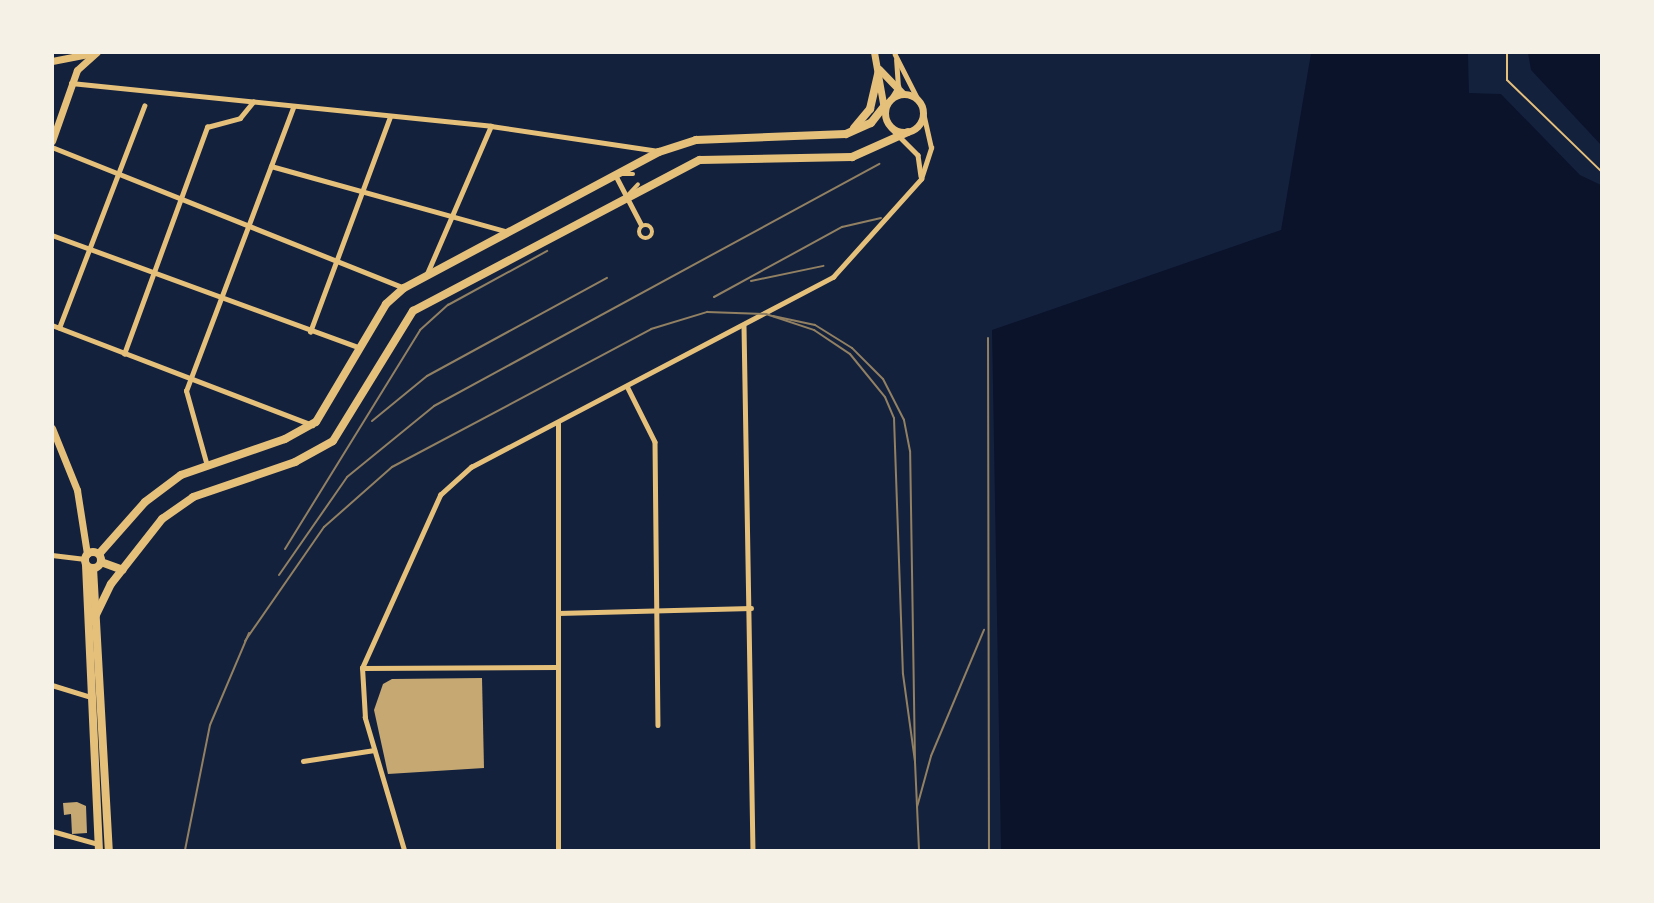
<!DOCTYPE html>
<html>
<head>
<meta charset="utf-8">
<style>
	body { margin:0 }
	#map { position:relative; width:1654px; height:903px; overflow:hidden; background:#14213d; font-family:"Source Sans 3",sans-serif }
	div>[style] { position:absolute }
	.water>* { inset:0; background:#0b132b }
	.building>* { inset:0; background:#c6a872 }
	.service>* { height:2px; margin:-1px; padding:0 1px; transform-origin:1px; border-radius:1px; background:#e5c07b }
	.pedestrian>* { height:4px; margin:-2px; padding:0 2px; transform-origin:2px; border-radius:2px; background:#e5c07b }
	.minor>* { height:4.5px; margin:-2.25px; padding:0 2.25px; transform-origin:2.25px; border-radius:2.25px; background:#e5c07b }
	.minor>.ring { margin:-2.25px; padding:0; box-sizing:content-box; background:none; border:4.5px solid #e5c07b; border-radius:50% }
	.secondary>* { height:7px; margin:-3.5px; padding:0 3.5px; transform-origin:3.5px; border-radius:3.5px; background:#e5c07b }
	.secondary>.ring { margin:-3.5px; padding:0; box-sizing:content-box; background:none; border:7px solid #e5c07b; border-radius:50% }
	.primary>* { height:8px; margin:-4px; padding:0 4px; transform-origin:4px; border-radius:4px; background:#e5c07b }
	.primary>.ring { margin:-4px; padding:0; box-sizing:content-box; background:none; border:8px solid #e5c07b; border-radius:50% }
	.rail>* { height:2px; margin:-1px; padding:0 1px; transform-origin:1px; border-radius:1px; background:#918062 }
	span { translate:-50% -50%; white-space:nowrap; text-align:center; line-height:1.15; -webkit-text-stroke:5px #f6f1e7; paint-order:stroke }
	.frame { position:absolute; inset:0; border:54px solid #f6f1e7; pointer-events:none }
</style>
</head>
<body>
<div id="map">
	<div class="water">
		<div style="clip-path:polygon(1311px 53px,1468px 53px,1469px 93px,1501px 94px,1580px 175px,1601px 185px,1601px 850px,1001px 850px,992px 330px,1281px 230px)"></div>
		<div style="clip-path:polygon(1528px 53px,1601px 53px,1601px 145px,1531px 70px)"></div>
	</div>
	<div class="building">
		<div style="clip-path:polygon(482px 678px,484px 768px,388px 774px,374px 710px,383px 684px,392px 679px)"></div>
		<div style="clip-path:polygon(77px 802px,86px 806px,87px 833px,72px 834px,71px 814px,64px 815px,63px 803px)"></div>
	</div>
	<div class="service">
		<div style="left:1507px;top:52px;width:28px;rotate:90deg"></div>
		<div style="left:1507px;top:80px;width:132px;rotate:44.1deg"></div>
	</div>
	<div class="pedestrian">
		<div style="left:622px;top:174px;width:11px"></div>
		<div style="left:627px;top:196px;width:16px;rotate:-47deg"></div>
	</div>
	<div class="minor">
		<div style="left:895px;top:54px;width:55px;rotate:63deg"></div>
		<div style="left:71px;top:83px;width:422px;rotate:5.8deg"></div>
		<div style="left:491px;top:126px;width:169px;rotate:8.5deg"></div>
		<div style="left:892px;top:97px;width:12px;rotate:-59deg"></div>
		<div style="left:898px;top:87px;width:27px;rotate:-94deg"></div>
		<div style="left:891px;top:128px;width:38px;rotate:45deg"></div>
		<div style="left:918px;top:155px;width:21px;rotate:82deg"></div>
		<div style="left:52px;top:147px;width:379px;rotate:21.8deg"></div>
		<div style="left:271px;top:166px;width:247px;rotate:15.5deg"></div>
		<div style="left:615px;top:174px;width:56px;rotate:62.5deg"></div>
		<div class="ring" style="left:639px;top:225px;width:9.5px;height:9.5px"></div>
		<div style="left:52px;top:235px;width:328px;rotate:20.1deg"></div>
		<div style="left:426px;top:276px;width:163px;rotate:-66.6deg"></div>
		<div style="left:52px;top:325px;width:279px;rotate:21deg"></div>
		<div style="left:744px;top:326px;width:524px;rotate:89.02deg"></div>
		<div style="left:59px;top:328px;width:238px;rotate:-69deg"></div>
		<div style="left:310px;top:332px;width:229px;rotate:-69.6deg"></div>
		<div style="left:124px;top:354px;width:242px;rotate:-69.9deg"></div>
		<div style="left:207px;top:127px;width:34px;rotate:-15deg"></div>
		<div style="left:240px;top:118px;width:21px;rotate:-51deg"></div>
		<div style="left:628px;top:388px;width:60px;rotate:63.4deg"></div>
		<div style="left:655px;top:442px;width:283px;rotate:89.4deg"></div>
		<div style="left:207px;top:466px;width:78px;rotate:-105.6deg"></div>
		<div style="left:186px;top:391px;width:303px;rotate:-69.3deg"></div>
		<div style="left:52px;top:555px;width:33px;rotate:7deg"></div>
		<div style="left:558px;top:613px;width:193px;rotate:-1.5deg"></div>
		<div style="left:362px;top:668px;width:196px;rotate:-0.3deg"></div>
		<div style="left:52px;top:685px;width:39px;rotate:17deg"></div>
		<div style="left:303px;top:761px;width:72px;rotate:-8.8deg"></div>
		<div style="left:52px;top:831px;width:48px;rotate:15.8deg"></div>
		<div style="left:404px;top:850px;width:138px;rotate:-106.5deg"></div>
		<div style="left:365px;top:718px;width:50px;rotate:-93.4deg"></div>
		<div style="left:362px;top:668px;width:190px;rotate:-65.7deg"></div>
		<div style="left:440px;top:495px;width:42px;rotate:-42.1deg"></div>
		<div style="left:471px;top:467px;width:409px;rotate:-27.7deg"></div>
		<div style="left:833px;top:277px;width:132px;rotate:-48.1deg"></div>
		<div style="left:921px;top:179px;width:33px;rotate:-72deg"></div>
		<div style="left:931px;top:148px;width:41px;rotate:-102.7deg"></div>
		<div style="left:558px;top:850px;width:427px;rotate:-90deg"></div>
	</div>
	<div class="secondary">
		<div style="left:874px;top:52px;width:58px;rotate:80deg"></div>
		<div style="left:52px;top:61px;width:42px;rotate:-11deg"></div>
		<div style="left:879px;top:69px;width:33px;rotate:46deg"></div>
		<div class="ring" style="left:885px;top:94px;width:31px;height:31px"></div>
		<div style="left:52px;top:141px;width:75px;rotate:-70.6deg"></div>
		<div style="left:77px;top:70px;width:27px;rotate:-42deg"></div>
		<div style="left:52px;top:428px;width:67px;rotate:68deg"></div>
		<div style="left:77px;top:490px;width:65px;rotate:81.1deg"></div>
	</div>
	<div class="primary">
		<div style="left:854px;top:128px;width:25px;rotate:-50deg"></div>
		<div style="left:870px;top:109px;width:36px;rotate:-77deg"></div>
		<div class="ring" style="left:85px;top:552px;width:8px;height:8px"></div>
		<div style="left:99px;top:554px;width:69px;rotate:-48.5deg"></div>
		<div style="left:145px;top:502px;width:45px;rotate:-36.9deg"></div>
		<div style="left:181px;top:475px;width:110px;rotate:-19.1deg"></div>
		<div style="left:285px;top:439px;width:35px;rotate:-29deg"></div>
		<div style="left:316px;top:422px;width:137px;rotate:-59.3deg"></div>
		<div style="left:386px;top:304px;width:24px;rotate:-42deg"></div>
		<div style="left:404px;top:288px;width:289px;rotate:-28.1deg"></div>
		<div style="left:659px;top:152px;width:39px;rotate:-18deg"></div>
		<div style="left:696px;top:140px;width:150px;rotate:-2.3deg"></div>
		<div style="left:846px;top:134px;width:27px;rotate:-24deg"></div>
		<div style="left:871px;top:123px;width:24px;rotate:-52deg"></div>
		<div style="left:101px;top:562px;width:23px;rotate:20deg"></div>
		<div style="left:86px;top:565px;width:285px;rotate:87.4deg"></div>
		<div style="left:93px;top:568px;width:282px;rotate:86.8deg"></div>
		<div style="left:93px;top:621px;width:41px;rotate:-64.1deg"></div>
		<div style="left:111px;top:584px;width:83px;rotate:-51.9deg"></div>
		<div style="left:162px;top:519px;width:38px;rotate:-35deg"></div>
		<div style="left:193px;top:497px;width:108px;rotate:-18.9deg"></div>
		<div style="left:295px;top:462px;width:43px;rotate:-28.9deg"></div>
		<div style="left:333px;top:441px;width:153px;rotate:-58.4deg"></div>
		<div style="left:413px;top:311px;width:324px;rotate:-27.8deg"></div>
		<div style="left:700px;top:160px;width:152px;rotate:-1.1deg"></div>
		<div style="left:852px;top:157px;width:61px;rotate:-24.1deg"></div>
	</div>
	<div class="rail">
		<div style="left:751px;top:281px;width:74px;rotate:-11.8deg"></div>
		<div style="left:714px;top:297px;width:146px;rotate:-28.7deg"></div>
		<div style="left:842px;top:227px;width:40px;rotate:-13deg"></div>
		<div style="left:988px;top:338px;width:512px;rotate:89.89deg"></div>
		<div style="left:372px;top:421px;width:71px;rotate:-39.3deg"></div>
		<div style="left:427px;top:376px;width:205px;rotate:-28.6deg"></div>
		<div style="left:285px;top:549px;width:257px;rotate:-58.3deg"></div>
		<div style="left:420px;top:330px;width:38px;rotate:-42deg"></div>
		<div style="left:448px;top:305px;width:113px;rotate:-28.6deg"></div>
		<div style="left:279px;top:575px;width:119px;rotate:-55.2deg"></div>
		<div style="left:347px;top:477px;width:112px;rotate:-39.2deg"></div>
		<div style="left:434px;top:406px;width:507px;rotate:-28.54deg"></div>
		<div style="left:245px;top:641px;width:139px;rotate:-55.3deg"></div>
		<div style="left:324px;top:527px;width:91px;rotate:-41.4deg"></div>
		<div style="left:392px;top:467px;width:293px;rotate:-28deg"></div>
		<div style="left:651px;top:329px;width:59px;rotate:-16.9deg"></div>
		<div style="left:707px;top:312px;width:59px;rotate:1.9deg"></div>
		<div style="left:766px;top:314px;width:51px;rotate:18.4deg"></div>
		<div style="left:814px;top:330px;width:43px;rotate:33.7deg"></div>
		<div style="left:850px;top:354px;width:55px;rotate:50.9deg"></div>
		<div style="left:885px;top:397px;width:23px;rotate:67deg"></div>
		<div style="left:894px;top:418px;width:256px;rotate:88deg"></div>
		<div style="left:903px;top:674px;width:89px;rotate:82.2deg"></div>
		<div style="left:915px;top:762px;width:311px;rotate:-90.9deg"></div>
		<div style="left:910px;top:451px;width:32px;rotate:-101deg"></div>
		<div style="left:904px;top:420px;width:46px;rotate:-117.1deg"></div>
		<div style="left:883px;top:379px;width:44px;rotate:-135deg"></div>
		<div style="left:852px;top:348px;width:44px;rotate:-148.1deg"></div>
		<div style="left:815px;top:325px;width:43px;rotate:-167.9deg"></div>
		<div style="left:915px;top:762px;width:88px;rotate:87.4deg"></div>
		<div style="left:917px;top:807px;width:53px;rotate:-74.6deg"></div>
		<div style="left:931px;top:756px;width:137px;rotate:-67.2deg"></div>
		<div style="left:185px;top:850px;width:127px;rotate:-78.7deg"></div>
		<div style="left:210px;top:725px;width:100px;rotate:-67deg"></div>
	</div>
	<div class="frame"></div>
</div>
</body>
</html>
